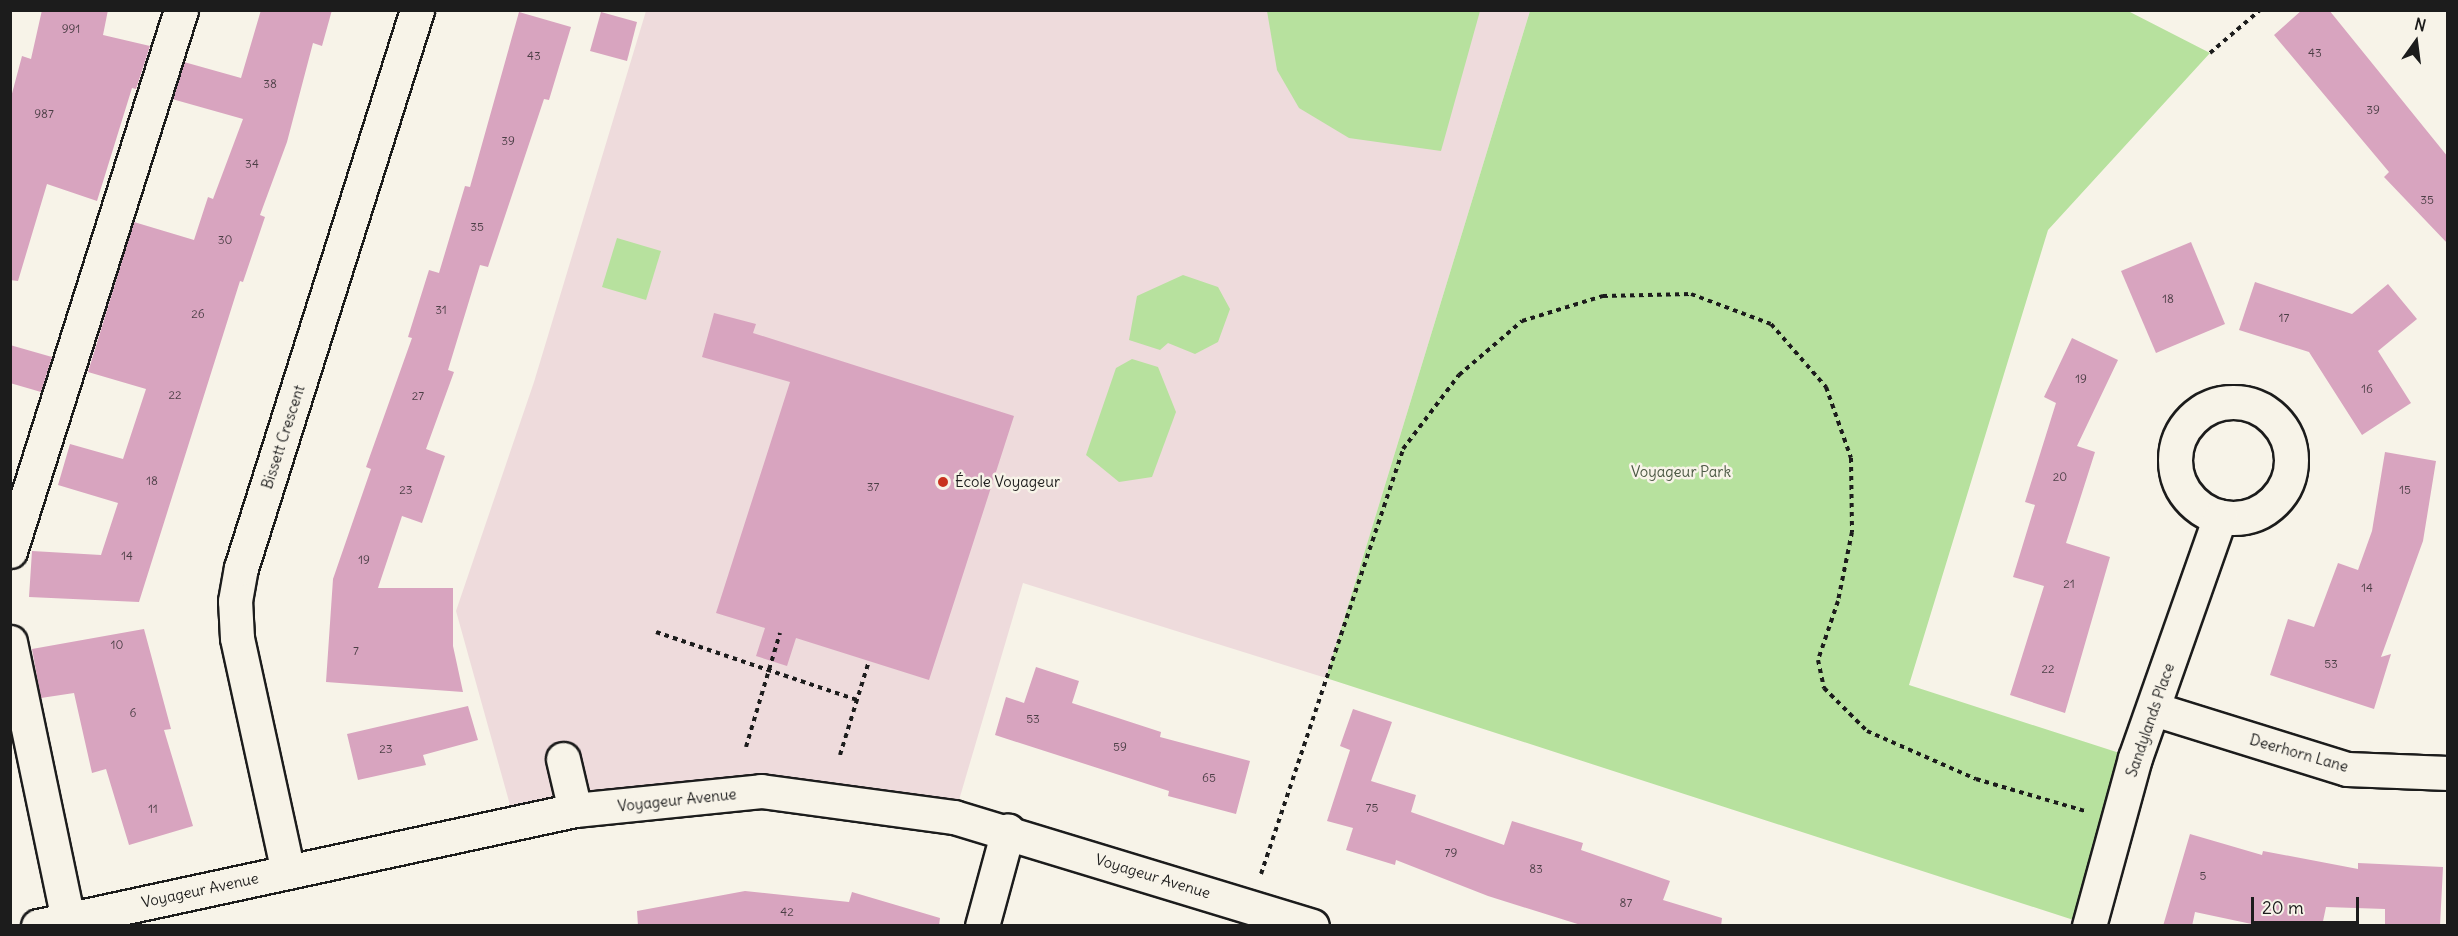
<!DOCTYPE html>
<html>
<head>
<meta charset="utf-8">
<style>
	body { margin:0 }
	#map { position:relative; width:2458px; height:936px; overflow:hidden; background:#f7f3e8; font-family:Delius,sans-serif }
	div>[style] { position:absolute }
	.built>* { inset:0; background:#eedbdc }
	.green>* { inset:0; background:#b7e19e }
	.building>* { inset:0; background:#d8a4bf }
	.path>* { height:4px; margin-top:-2px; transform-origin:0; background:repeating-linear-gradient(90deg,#1c1c1c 0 4.5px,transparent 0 9px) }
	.roads { filter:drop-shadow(2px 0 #1c1c1c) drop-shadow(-2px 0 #1c1c1c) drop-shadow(0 2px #1c1c1c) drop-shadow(0 -2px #1c1c1c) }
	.minor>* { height:33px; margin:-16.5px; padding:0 16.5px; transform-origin:16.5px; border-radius:16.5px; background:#f7f3e8 }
	.minor>.ring { margin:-16.5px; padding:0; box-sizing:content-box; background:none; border:33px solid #f7f3e8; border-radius:50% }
	.dots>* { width:16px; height:16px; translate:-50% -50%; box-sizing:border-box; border:3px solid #f7f3e8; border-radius:50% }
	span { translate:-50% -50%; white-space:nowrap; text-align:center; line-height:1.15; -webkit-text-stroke:5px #f7f3e8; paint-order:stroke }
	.number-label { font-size:12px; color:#4b3e45 }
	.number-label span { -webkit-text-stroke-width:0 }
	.street-label { font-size:15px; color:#1c1c1c }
	.park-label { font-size:15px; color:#4a5743 }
	.poi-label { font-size:15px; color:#1c1c1c }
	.left { translate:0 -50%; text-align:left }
	.frame { position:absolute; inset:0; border:12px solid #1c1c1c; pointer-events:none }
	.north { position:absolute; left:2386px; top:12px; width:60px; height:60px; -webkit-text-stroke:4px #f7f3e8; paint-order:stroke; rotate:14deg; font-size:16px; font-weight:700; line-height:24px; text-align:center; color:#1c1c1c }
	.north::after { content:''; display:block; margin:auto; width:21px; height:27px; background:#1c1c1c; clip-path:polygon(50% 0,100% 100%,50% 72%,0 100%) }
	.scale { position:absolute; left:2251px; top:897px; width:108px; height:27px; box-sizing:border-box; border:3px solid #1c1c1c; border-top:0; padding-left:8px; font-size:18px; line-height:21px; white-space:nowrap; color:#1c1c1c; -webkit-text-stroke:4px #f7f3e8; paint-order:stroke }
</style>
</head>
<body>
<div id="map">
	<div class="built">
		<div style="clip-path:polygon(646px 11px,1530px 11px,1326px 678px,1023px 583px,954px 817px,761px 791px,515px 823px,456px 611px,534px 382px)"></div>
	</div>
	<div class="green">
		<div style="clip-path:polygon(1267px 11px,1480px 11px,1441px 151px,1349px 138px,1299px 108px,1277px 70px)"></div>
		<div style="clip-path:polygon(1530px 11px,2128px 11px,2210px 53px,2048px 230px,1909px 685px,2135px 758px,2089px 925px,1326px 678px)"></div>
		<div style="clip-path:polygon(617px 238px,661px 251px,646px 300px,602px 287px)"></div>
		<div style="clip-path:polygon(1183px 275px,1218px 287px,1230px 309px,1218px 342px,1195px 354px,1168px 343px,1160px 350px,1129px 340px,1137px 296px)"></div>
		<div style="clip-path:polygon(1132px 359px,1158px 367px,1176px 412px,1152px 477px,1119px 482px,1086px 455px,1116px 368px)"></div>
	</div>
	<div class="building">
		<div style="clip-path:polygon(42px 10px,108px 10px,103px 35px,150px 46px,136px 89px,132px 88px,97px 201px,47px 184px,18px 281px,10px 280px,10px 101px,22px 56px,31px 59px)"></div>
		<div style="clip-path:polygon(261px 10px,332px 10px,322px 46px,313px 43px,287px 142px,260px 215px,265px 217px,243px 282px,240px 281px,139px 602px,29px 597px,32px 551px,101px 555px,118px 503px,58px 485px,70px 444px,123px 459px,146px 389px,88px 372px,134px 222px,194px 240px,208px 197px,213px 199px,243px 119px,172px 99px,184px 62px,241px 78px)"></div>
		<div style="clip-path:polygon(2302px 10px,2329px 10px,2448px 157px,2448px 244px,2384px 177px,2389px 172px,2274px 35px)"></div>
		<div style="clip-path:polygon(519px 12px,571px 27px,549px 100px,544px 99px,488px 267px,480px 265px,448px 370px,454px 372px,426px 449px,445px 456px,422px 523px,402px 516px,378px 588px,453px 588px,453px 646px,463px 692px,326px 682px,333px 579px,371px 469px,366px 467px,412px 338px,408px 337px,429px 270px,439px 273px,465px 186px,470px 187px)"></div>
		<div style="clip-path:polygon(601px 12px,637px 22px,627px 61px,590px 51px)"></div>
		<div style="clip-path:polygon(2191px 242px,2225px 324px,2156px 353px,2121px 271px)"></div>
		<div style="clip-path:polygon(2255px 282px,2352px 314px,2388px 284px,2417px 319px,2378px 351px,2411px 403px,2362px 435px,2309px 352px,2239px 330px)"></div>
		<div style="clip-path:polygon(714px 313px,756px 324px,753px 333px,1014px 416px,929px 680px,796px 638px,787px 666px,756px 656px,765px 628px,716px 613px,790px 382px,702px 357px)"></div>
		<div style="clip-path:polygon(2072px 338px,2118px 360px,2077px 446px,2095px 452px,2066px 543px,2110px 557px,2065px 713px,2010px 695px,2044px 586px,2013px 577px,2035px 505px,2025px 502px,2056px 403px,2044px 397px)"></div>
		<div style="clip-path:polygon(10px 345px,52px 357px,41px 392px,10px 383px)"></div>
		<div style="clip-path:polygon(2385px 452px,2436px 461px,2423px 541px,2381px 657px,2391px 654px,2374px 709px,2270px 675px,2288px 619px,2314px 627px,2338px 563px,2358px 570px,2372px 531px)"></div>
		<div style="clip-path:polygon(144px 629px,171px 729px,164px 730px,193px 826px,129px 845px,106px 769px,92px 773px,74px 693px,41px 698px,32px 649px)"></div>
		<div style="clip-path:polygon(1036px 667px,1079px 681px,1072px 703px,1161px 732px,1160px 737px,1250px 761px,1236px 814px,1168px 796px,1169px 791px,995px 735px,1006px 697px,1024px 703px)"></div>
		<div style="clip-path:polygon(468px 706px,478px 740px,423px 755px,426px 765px,358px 780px,347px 734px)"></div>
		<div style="clip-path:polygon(1353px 709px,1392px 722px,1371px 781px,1416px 795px,1411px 812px,1504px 845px,1512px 821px,1583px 843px,1581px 850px,1670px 881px,1663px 900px,1722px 918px,1721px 926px,1584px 926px,1488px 896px,1396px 860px,1395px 865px,1346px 850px,1353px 828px,1327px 821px,1350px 750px,1340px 746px)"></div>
		<div style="clip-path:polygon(2190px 834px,2262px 855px,2263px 851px,2358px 869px,2358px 863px,2443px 867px,2440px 926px,2385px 926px,2385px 909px,2326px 907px,2322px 926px,2261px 926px,2195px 912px,2192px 926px,2163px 926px)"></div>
		<div style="clip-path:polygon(745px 891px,849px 902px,852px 892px,940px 918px,939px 926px,638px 926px,637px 911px)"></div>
	</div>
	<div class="path">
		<div style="left:2210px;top:53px;width:66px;rotate:-40.7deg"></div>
		<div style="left:656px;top:632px;width:212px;rotate:18.7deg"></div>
		<div style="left:746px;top:747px;width:119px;rotate:-73.4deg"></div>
		<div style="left:840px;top:755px;width:98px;rotate:-72.9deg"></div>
		<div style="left:1261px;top:874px;width:448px;rotate:-71.5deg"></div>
		<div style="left:1403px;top:449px;width:93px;rotate:-52.9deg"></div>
		<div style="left:1459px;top:375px;width:83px;rotate:-40.6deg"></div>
		<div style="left:1522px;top:321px;width:85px;rotate:-17.2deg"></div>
		<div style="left:1603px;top:296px;width:88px;rotate:-1.3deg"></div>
		<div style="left:1691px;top:294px;width:85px;rotate:20.6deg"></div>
		<div style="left:1771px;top:324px;width:84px;rotate:48.9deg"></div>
		<div style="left:1826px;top:387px;width:75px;rotate:70.6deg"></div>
		<div style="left:1851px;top:458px;width:74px;rotate:89.2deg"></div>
		<div style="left:1852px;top:532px;width:70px;rotate:101.5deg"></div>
		<div style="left:1838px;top:601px;width:62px;rotate:108.7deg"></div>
		<div style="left:1818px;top:660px;width:29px;rotate:78deg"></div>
		<div style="left:1824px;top:688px;width:61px;rotate:45deg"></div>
		<div style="left:1867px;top:731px;width:119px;rotate:23.8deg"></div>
		<div style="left:1976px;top:779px;width:114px;rotate:16.4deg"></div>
	</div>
	<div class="roads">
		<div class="minor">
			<div class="ring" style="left:2175px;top:402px;width:83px;height:83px"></div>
			<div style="left:10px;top:551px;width:567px;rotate:-72.46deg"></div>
			<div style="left:10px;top:642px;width:283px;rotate:78.2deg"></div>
			<div style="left:2154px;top:709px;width:202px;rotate:17.3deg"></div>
			<div style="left:2347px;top:769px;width:101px;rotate:2.3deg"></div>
			<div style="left:563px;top:759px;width:52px;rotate:76.8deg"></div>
			<div style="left:288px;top:872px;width:239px;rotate:-102.3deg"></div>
			<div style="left:237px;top:638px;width:37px;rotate:-93deg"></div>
			<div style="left:235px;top:601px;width:34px;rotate:-80deg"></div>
			<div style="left:241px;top:568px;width:585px;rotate:-72.49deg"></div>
			<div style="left:38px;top:926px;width:549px;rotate:-12.19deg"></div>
			<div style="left:575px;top:810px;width:187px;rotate:-5.8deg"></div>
			<div style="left:761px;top:791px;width:195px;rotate:7.7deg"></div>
			<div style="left:954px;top:817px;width:374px;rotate:16.9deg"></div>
			<div style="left:982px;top:926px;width:99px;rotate:-74.8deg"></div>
			<div style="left:2089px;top:926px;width:174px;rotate:-74.7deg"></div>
			<div style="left:2135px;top:758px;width:256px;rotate:-70.6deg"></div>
		</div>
	</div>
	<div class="dots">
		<div style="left:943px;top:482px;background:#c8321e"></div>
	</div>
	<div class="number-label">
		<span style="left:71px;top:29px">991</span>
		<span style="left:2315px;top:53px">43</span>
		<span style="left:534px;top:56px">43</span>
		<span style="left:270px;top:84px">38</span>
		<span style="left:2373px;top:110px">39</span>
		<span style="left:44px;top:114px">987</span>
		<span style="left:508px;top:141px">39</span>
		<span style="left:252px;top:164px">34</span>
		<span style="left:2427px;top:200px">35</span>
		<span style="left:477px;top:227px">35</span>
		<span style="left:225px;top:240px">30</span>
		<span style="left:2168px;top:299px">18</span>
		<span style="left:441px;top:310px">31</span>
		<span style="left:198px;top:314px">26</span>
		<span style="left:2284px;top:318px">17</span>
		<span style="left:2081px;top:379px">19</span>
		<span style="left:2367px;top:389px">16</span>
		<span style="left:175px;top:395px">22</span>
		<span style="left:418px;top:396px">27</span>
		<span style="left:2060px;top:477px">20</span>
		<span style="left:152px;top:481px">18</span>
		<span style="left:873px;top:487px">37</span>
		<span style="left:406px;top:490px">23</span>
		<span style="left:2405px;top:490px">15</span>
		<span style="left:127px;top:556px">14</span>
		<span style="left:364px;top:560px">19</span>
		<span style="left:2069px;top:584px">21</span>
		<span style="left:2367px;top:588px">14</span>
		<span style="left:117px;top:645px">10</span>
		<span style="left:356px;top:651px">7</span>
		<span style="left:2331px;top:664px">53</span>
		<span style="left:2048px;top:669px">22</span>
		<span style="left:133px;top:713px">6</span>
		<span style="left:1033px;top:719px">53</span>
		<span style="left:1120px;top:747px">59</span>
		<span style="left:386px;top:749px">23</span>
		<span style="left:1209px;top:778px">65</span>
		<span style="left:1372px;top:808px">75</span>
		<span style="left:153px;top:809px">11</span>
		<span style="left:1451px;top:853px">79</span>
		<span style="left:1536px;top:869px">83</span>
		<span style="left:2203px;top:876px">5</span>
		<span style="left:1626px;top:903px">87</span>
		<span style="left:787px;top:912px">42</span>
	</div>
	<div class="street-label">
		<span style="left:283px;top:437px;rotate:-72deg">Bissett Crescent</span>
		<span style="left:2150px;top:720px;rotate:-71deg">Sandylands Place</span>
		<span style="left:2299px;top:753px;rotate:16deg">Deerhorn Lane</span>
		<span style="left:677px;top:800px;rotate:-6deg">Voyageur Avenue</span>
		<span style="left:1153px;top:876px;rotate:17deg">Voyageur Avenue</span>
		<span style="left:200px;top:890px;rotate:-12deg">Voyageur Avenue</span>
	</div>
	<div class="park-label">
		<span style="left:1681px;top:472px">Voyageur Park</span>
	</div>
	<div class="poi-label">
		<span class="left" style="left:955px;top:482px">École Voyageur</span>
	</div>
	<div class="frame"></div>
	<div class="north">N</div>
	<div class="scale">20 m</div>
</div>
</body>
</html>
